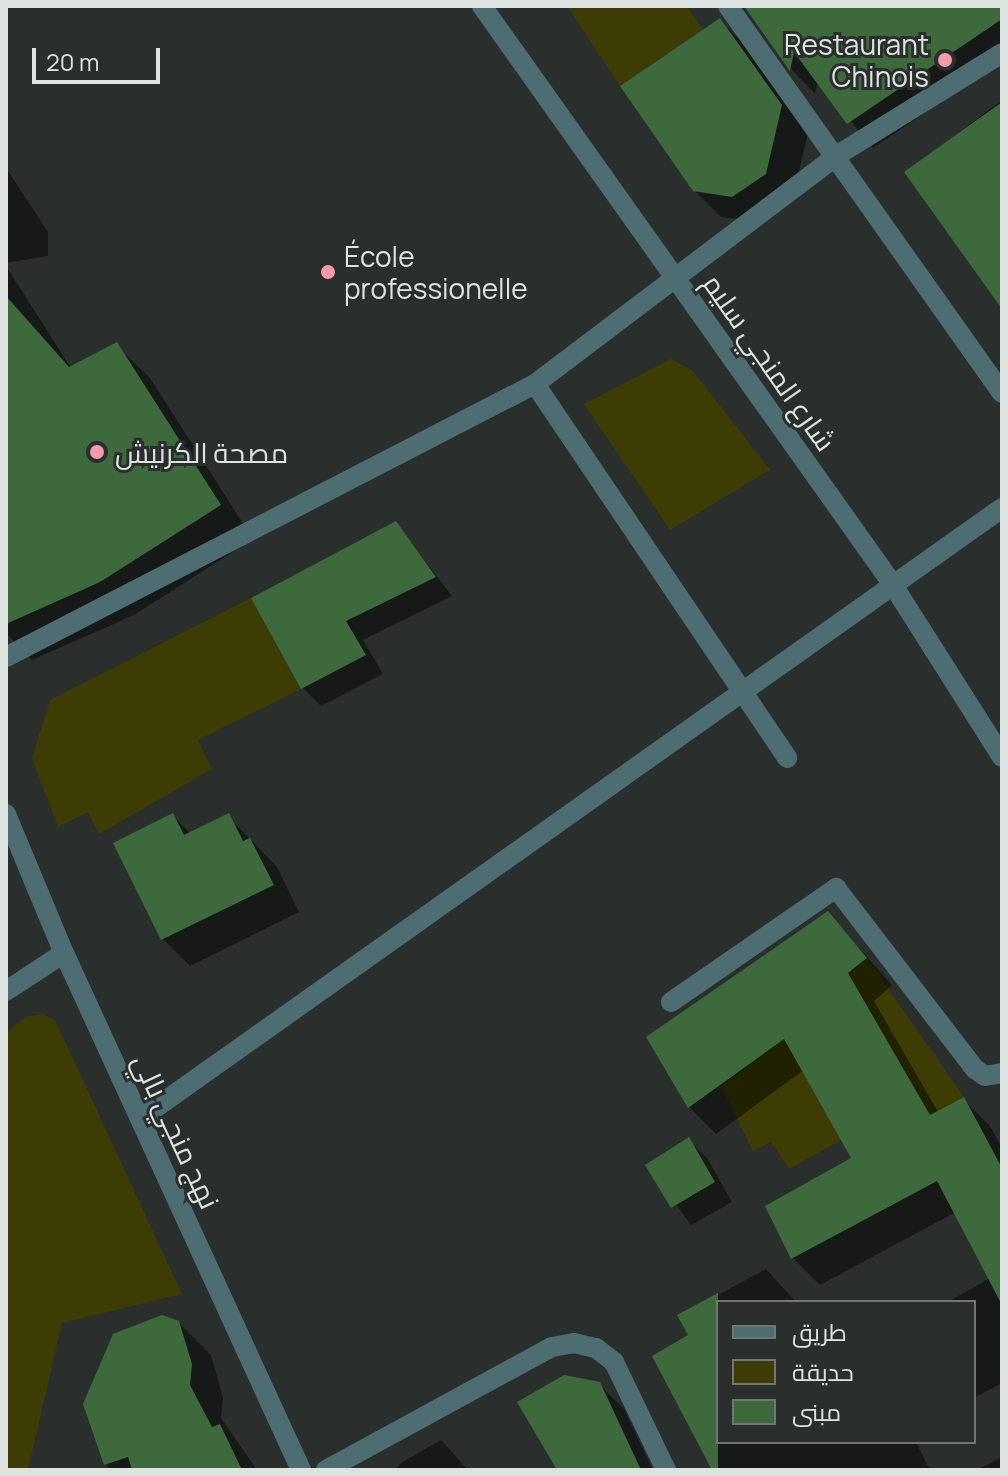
<!DOCTYPE html>
<html>
<head>
<meta charset="utf-8">
<style>
	body { margin:0 }
	#map { position:relative; width:1008px; height:1476px; overflow:hidden; background:#2a2f2e; font-family:Manrope,Cairo,sans-serif }
	div>[style] { position:absolute }
	.green>* { inset:0; background:#3c3c04 }
	.shadow>* { inset:0; background:#0007 }
	.building>* { inset:0; background:#3e693d }
	.minor>* { height:20px; margin:-10px; padding:0 10px; transform-origin:10px; border-radius:10px; background:#4d6d73 }
	.dots>* { width:22px; height:22px; translate:-50% -50%; box-sizing:border-box; border:4px solid #2a2f2e; border-radius:50% }
	span { translate:-50% -50%; white-space:nowrap; text-align:center; line-height:1.15; -webkit-text-stroke:6px #2a2f2e; paint-order:stroke }
	.poi-label { font-size:28px; color:#dee2e1 }
	.right { translate:-100% -50%; text-align:right }
	.left { translate:0 -50%; text-align:left }
	.street-label { font-size:28px; color:#dee2e1 }
	.frame { position:absolute; inset:0; border:8px solid #dee2e1; pointer-events:none }
	.legend { position:absolute; left:716px; top:1300px; width:260px; height:144px; box-sizing:border-box; background:#2a2f2e; border:2px solid #727776; margin:0; padding:10px 14px; list-style:none; font-size:24px; color:#dee2e1 }
	.legend li { display:flex; align-items:center; gap:16px; height:40px }
	.legend b { width:40px; border:2px solid #727776 }
	.scale { position:absolute; left:32px; top:48px; width:128px; height:36px; box-sizing:border-box; border:4px solid #dee2e1; border-top:0; padding-left:10px; font-size:24px; line-height:28px; white-space:nowrap; color:#dee2e1; -webkit-text-stroke:6px #2a2f2e; paint-order:stroke }
</style>
</head>
<body>
<div id="map">
	<div class="green">
		<div style="clip-path:polygon(567px 6px,686px 6px,703px 29px,620px 86px)"></div>
		<div style="clip-path:polygon(671px 359px,692px 370px,770px 470px,670px 530px,584px 404px)"></div>
		<div style="clip-path:polygon(251px 598px,301px 689px,198px 740px,212px 769px,99px 834px,88px 812px,58px 827px,32px 758px,50px 700px)"></div>
		<div style="clip-path:polygon(867px 958px,964px 1097px,923px 1118px,911px 1101px,789px 1169px,771px 1142px,753px 1151px,721px 1086px,784px 1039px,779px 1030px)"></div>
		<div style="clip-path:polygon(44px 1014px,56px 1022px,182px 1294px,62px 1323px,28px 1470px,6px 1470px,6px 1033px,27px 1016px)"></div>
	</div>
	<div class="shadow">
		<div style="clip-path:polygon(746px 6px,1002px 6px,1002px 61px,873px 148px,818px 81px,815px 94px,792px 70px)"></div>
		<div style="clip-path:polygon(720px 20px,747px 47px,808px 133px,792px 201px,760px 222px,721px 217px,694px 190px)"></div>
		<div style="clip-path:polygon(1002px 100px,1002px 308px,907px 172px)"></div>
		<div style="clip-path:polygon(6px 168px,48px 232px,48px 256px,6px 263px)"></div>
		<div style="clip-path:polygon(6px 266px,71px 368px,116px 345px,150px 378px,253px 539px,134px 615px,32px 660px,6px 633px)"></div>
		<div style="clip-path:polygon(396px 523px,452px 596px,363px 640px,383px 674px,321px 706px,302px 687px)"></div>
		<div style="clip-path:polygon(173px 816px,191px 834px,228px 816px,277px 867px,299px 912px,190px 966px,163px 939px)"></div>
		<div style="clip-path:polygon(828px 913px,892px 985px,874px 1001px,938px 1112px,963px 1099px,990px 1126px,1002px 1148px,1002px 1383px,974px 1398px,974px 1302px,948px 1302px,990px 1278px,956px 1212px,820px 1285px,793px 1258px,854px 1159px,804px 1070px,716px 1134px,689px 1107px,648px 1038px)"></div>
		<div style="clip-path:polygon(688px 1140px,707px 1158px,732px 1202px,691px 1225px,648px 1166px)"></div>
		<div style="clip-path:polygon(766px 1269px,796px 1302px,718px 1302px,718px 1442px,916px 1442px,930px 1470px,715px 1470px,691px 1336px,679px 1316px)"></div>
		<div style="clip-path:polygon(178px 1322px,211px 1355px,223px 1398px,221px 1418px,257px 1470px,112px 1470px,106px 1464px)"></div>
		<div style="clip-path:polygon(599px 1384px,624px 1409px,653px 1470px,559px 1470px)"></div>
		<div style="clip-path:polygon(441px 1440px,468px 1470px,397px 1470px,399px 1464px)"></div>
		<div style="clip-path:polygon(1002px 1457px,1002px 1470px,977px 1470px)"></div>
	</div>
	<div class="building">
		<div style="clip-path:polygon(744px 6px,1002px 6px,1002px 19px,847px 124px,794px 52px,790px 71px)"></div>
		<div style="clip-path:polygon(720px 18px,782px 105px,766px 174px,732px 197px,693px 191px,620px 86px)"></div>
		<div style="clip-path:polygon(1002px 102px,1002px 309px,904px 172px)"></div>
		<div style="clip-path:polygon(6px 296px,69px 367px,117px 342px,221px 505px,100px 582px,6px 624px)"></div>
		<div style="clip-path:polygon(396px 521px,436px 577px,346px 621px,366px 655px,301px 689px,251px 598px)"></div>
		<div style="clip-path:polygon(173px 813px,184px 835px,229px 813px,243px 841px,250px 838px,274px 885px,161px 940px,113px 843px)"></div>
		<div style="clip-path:polygon(828px 911px,867px 958px,848px 973px,930px 1115px,964px 1097px,1002px 1168px,1002px 1305px,937px 1181px,791px 1259px,765px 1206px,851px 1158px,784px 1039px,688px 1108px,646px 1037px)"></div>
		<div style="clip-path:polygon(689px 1137px,715px 1182px,671px 1208px,645px 1165px)"></div>
		<div style="clip-path:polygon(718px 1293px,718px 1470px,712px 1470px,652px 1356px,688px 1335px,677px 1315px)"></div>
		<div style="clip-path:polygon(162px 1315px,179px 1321px,192px 1364px,190px 1385px,212px 1427px,220px 1424px,242px 1470px,132px 1470px,128px 1457px,104px 1465px,83px 1404px,113px 1334px)"></div>
		<div style="clip-path:polygon(564px 1375px,600px 1382px,641px 1470px,557px 1470px,517px 1402px)"></div>
	</div>
	<div class="minor">
		<div style="left:482px;top:6px;width:706px;rotate:54.62deg"></div>
		<div style="left:891px;top:582px;width:207px;rotate:57.6deg"></div>
		<div style="left:728px;top:6px;width:474px;rotate:54.7deg"></div>
		<div style="left:535px;top:384px;width:451px;rotate:56deg"></div>
		<div style="left:6px;top:657px;width:595px;rotate:-27.3deg"></div>
		<div style="left:535px;top:384px;width:378px;rotate:-37.1deg"></div>
		<div style="left:836px;top:156px;width:195px;rotate:-31.8deg"></div>
		<div style="left:6px;top:814px;width:151px;rotate:67.4deg"></div>
		<div style="left:64px;top:953px;width:569px;rotate:65.37deg"></div>
		<div style="left:6px;top:991px;width:69px;rotate:-33.2deg"></div>
		<div style="left:671px;top:1002px;width:201px;rotate:-34.6deg"></div>
		<div style="left:836px;top:888px;width:228px;rotate:52.5deg"></div>
		<div style="left:975px;top:1069px;width:12px;rotate:35deg"></div>
		<div style="left:985px;top:1076px;width:17px;rotate:-10deg"></div>
		<div style="left:141px;top:1118px;width:1055px;rotate:-35.32deg"></div>
		<div style="left:326px;top:1470px;width:257px;rotate:-28.6deg"></div>
		<div style="left:552px;top:1347px;width:22px;rotate:-10deg"></div>
		<div style="left:574px;top:1343px;width:23px;rotate:13deg"></div>
		<div style="left:596px;top:1348px;width:23px;rotate:38deg"></div>
		<div style="left:614px;top:1362px;width:120px;rotate:64.3deg"></div>
	</div>
	<div class="dots">
		<div style="left:945px;top:60px;background:#f39aaa"></div>
		<div style="left:328px;top:272px;background:#f39aaa"></div>
		<div style="left:97px;top:452px;background:#f39aaa"></div>
	</div>
	<div class="poi-label">
		<span class="right" style="left:929px;top:60px">Restaurant<br>Chinois</span>
		<span class="left" style="left:344px;top:272px">École<br>professionelle</span>
		<span class="left" style="left:115px;top:452px">مصحة الكرنيش</span>
	</div>
	<div class="street-label">
		<span style="left:770px;top:362px;rotate:55deg">شارع المنجي سليم</span>
		<span style="left:177px;top:1131px;rotate:65deg">نهج منجي بالي</span>
	</div>
	<div class="frame"></div>
	<ul class="legend">
	<li><b style="height:10px;background:#4d6d73"></b>طريق</li>
	<li><b style="height:22px;background:#3c3c04"></b>حديقة</li>
	<li><b style="height:22px;background:#3e693d"></b>مبنى</li>
	</ul>
	<div class="scale">20 m</div>
</div>
</body>
</html>
